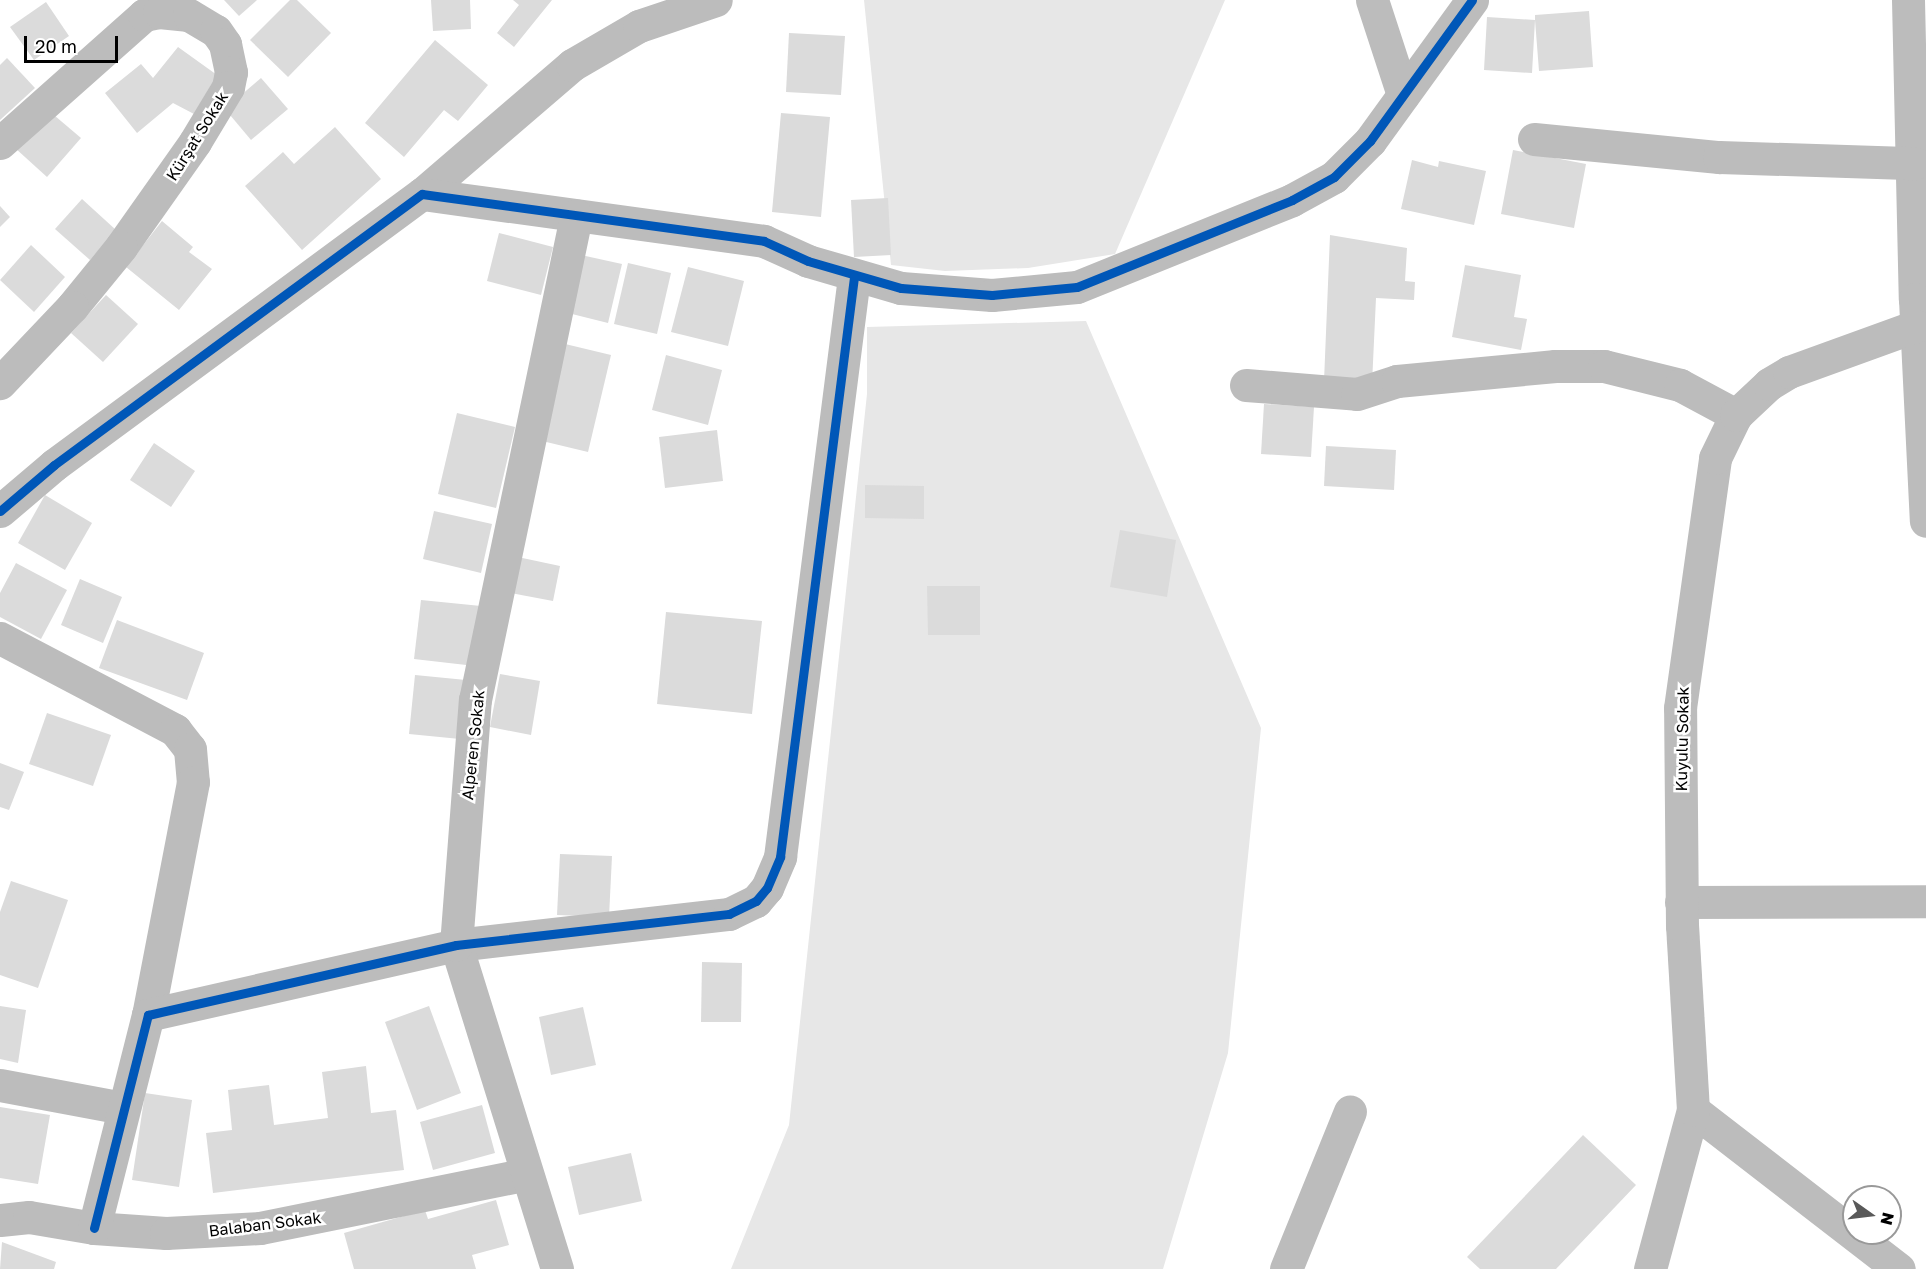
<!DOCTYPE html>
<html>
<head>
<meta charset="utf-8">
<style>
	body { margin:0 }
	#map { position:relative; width:1926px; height:1269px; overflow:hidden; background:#fff; font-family:"Golos Text",sans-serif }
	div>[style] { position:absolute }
	.green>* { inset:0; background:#e7e7e7 }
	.building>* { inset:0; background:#dbdbdb }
	.minor>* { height:33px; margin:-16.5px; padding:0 16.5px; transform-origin:16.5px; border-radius:16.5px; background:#bcbcbc }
	.cycleway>* { height:9px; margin:-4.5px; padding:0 4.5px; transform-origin:4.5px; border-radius:4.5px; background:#0057b8 }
	span { translate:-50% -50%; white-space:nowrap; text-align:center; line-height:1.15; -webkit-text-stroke:5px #fff; paint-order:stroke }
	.street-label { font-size:16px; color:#000 }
	.north { position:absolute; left:1842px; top:1185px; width:60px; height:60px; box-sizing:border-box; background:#fff; border:2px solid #999; border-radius:50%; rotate:104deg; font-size:16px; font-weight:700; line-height:24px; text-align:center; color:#000 }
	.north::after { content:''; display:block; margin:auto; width:21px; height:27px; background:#595959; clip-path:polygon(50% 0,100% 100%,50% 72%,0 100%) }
	.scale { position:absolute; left:24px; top:36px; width:94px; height:27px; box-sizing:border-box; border:3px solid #000; border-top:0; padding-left:8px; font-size:18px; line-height:21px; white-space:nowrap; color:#000; -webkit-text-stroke:4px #fff; paint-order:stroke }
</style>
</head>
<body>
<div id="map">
	<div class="green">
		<div style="clip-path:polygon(864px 0,1225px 0,1115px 254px,1028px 268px,945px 271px,891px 265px)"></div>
		<div style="clip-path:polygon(1086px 321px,1261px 728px,1228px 1053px,1163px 1269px,731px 1269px,789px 1125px,867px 394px,867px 327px)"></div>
	</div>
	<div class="building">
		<div style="clip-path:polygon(224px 0,257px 0,239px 16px)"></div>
		<div style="clip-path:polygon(290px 0,297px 0,331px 33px,288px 77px,250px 40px)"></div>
		<div style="clip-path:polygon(431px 0,470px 0,471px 29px,433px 31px)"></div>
		<div style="clip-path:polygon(513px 0,552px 0,514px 47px,497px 33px,519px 5px)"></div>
		<div style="clip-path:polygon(46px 2px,69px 36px,34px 60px,10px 27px)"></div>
		<div style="clip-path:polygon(1589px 11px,1593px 67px,1539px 71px,1535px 20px,1532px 73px,1484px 70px,1487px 17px,1535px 20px,1535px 15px)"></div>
		<div style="clip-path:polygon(789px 33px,845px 36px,841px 95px,786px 92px)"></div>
		<div style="clip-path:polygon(435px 40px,488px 85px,458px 121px,444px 110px,404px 157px,365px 123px)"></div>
		<div style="clip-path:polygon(178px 47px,217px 75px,194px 114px,173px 103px,137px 133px,105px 93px,141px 64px,153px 78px)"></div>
		<div style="clip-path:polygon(7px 58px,35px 88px,0 120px,0 65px)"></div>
		<div style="clip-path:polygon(261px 78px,288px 109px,251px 140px,225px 109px)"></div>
		<div style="clip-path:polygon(48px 110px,81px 138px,47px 177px,15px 148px)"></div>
		<div style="clip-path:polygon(781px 113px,830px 117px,821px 217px,772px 212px)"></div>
		<div style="clip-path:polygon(335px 127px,381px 179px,302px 250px,245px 186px,283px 152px,294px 164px)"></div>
		<div style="clip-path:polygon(1513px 150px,1586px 164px,1574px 228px,1501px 214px)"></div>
		<div style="clip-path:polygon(1412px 160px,1438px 167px,1439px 161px,1486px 171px,1474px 225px,1401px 209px)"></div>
		<div style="clip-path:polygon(888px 198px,891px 255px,854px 257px,851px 200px)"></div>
		<div style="clip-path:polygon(82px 199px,116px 230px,90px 260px,55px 229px)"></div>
		<div style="clip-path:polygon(0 206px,10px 217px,0 227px)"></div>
		<div style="clip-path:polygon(162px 221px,193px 247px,189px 252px,212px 269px,179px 310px,126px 267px)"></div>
		<div style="clip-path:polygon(499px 233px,553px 247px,541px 295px,487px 281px)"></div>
		<div style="clip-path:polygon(1330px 235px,1407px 248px,1405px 281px,1415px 282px,1414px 300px,1376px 298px,1372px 384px,1324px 381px)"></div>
		<div style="clip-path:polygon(31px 245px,65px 277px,34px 312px,0 280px)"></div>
		<div style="clip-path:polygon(581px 255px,622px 264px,608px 323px,568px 313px)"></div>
		<div style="clip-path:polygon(628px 263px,671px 273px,657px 334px,614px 324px)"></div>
		<div style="clip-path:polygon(1465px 265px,1521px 275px,1514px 317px,1527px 319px,1521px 350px,1452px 337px)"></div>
		<div style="clip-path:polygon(688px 267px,744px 281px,728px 346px,671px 332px)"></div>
		<div style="clip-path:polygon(106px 295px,138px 324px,103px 362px,71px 333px)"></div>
		<div style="clip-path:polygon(561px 343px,611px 355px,588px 452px,538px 440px)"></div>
		<div style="clip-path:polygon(666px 355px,722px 370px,708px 425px,652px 410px)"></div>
		<div style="clip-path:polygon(1264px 404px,1314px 407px,1311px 457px,1261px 454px)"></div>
		<div style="clip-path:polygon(457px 413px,515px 427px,496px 508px,438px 494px)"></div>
		<div style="clip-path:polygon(717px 430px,723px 481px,665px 488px,659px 437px)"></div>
		<div style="clip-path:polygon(154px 443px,195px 471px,171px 507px,130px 480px)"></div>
		<div style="clip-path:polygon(1326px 446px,1396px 450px,1394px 490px,1324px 486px)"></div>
		<div style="clip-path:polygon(865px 485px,924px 486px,924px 519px,865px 518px)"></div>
		<div style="clip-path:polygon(45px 495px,92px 523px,65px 570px,18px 543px)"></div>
		<div style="clip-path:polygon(434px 511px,492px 524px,481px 573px,423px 559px)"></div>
		<div style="clip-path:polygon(1120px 530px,1176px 540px,1167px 597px,1110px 587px)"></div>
		<div style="clip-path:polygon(513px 556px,560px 566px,553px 601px,506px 592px)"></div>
		<div style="clip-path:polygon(16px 563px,67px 590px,41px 639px,0 617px,0 593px)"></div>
		<div style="clip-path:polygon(80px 579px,122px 597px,103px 643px,61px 625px)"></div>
		<div style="clip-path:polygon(927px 586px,980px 586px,980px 635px,928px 635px)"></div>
		<div style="clip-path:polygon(421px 600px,481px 606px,475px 666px,414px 659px)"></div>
		<div style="clip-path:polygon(666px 612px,762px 621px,752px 714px,657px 704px)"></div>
		<div style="clip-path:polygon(117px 620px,204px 653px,187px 700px,99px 668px)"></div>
		<div style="clip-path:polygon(500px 674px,540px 681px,531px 735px,490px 727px)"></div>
		<div style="clip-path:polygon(415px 675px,466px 680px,460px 739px,409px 734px)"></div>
		<div style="clip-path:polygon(47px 713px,111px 735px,93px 786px,29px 764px)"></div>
		<div style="clip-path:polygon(0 763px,24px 772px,9px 810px,0 807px)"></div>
		<div style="clip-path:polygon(560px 854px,612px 856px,609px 917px,557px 915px)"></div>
		<div style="clip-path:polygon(11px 881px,68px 900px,38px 988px,0 975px,0 912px)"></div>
		<div style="clip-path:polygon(702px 962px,742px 963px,741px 1022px,701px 1022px)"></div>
		<div style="clip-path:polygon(0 1006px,26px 1010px,18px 1063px,0 1059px)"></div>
		<div style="clip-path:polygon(429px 1006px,461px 1093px,417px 1110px,385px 1022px)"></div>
		<div style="clip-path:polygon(583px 1007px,596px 1065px,551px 1075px,539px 1017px)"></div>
		<div style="clip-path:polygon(366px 1066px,371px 1113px,396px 1110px,404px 1170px,213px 1193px,206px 1133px,232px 1130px,228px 1090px,269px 1085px,274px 1125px,328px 1118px,322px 1072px)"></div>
		<div style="clip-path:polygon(145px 1093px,192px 1100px,179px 1187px,132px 1180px)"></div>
		<div style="clip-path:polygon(482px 1105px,495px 1153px,433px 1170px,420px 1122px)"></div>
		<div style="clip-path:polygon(0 1107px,50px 1115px,38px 1184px,0 1178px)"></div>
		<div style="clip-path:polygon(1583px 1135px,1636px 1185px,1556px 1269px,1480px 1269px,1467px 1257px)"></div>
		<div style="clip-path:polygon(631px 1153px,642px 1201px,579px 1215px,568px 1167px)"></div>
		<div style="clip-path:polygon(496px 1200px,509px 1245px,472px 1255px,476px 1269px,354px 1269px,344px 1233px,425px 1210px,428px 1219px)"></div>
		<div style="clip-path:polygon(2px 1242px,56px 1262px,54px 1269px,0 1269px)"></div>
	</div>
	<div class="minor">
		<div style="left:1372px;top:0;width:100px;rotate:71.9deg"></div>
		<div style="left:1908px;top:0;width:299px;rotate:88.7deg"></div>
		<div style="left:1915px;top:299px;width:222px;rotate:87.2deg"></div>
		<div style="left:1534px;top:139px;width:186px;rotate:5.6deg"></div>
		<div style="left:1719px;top:157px;width:196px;rotate:1.8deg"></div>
		<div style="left:0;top:143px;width:193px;rotate:-41.6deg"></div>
		<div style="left:144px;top:15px;width:15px;rotate:-11deg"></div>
		<div style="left:159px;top:12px;width:30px;rotate:6deg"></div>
		<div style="left:189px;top:15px;width:31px;rotate:31deg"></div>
		<div style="left:216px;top:31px;width:16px;rotate:55deg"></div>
		<div style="left:225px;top:44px;width:29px;rotate:78deg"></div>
		<div style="left:231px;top:72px;width:15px;rotate:101deg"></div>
		<div style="left:228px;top:87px;width:64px;rotate:121deg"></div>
		<div style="left:195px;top:142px;width:128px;rotate:125.2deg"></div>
		<div style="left:121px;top:247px;width:77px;rotate:129.2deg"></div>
		<div style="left:72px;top:307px;width:105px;rotate:133.5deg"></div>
		<div style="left:422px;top:194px;width:198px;rotate:-40.7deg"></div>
		<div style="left:572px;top:65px;width:78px;rotate:-30.2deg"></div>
		<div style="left:639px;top:26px;width:81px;rotate:-18.7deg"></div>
		<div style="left:1246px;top:385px;width:111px;rotate:4.6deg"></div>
		<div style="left:1357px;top:394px;width:42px;rotate:-18deg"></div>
		<div style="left:1397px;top:381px;width:159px;rotate:-5.4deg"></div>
		<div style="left:1555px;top:366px;width:49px"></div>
		<div style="left:1604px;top:366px;width:78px;rotate:14deg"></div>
		<div style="left:1680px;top:385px;width:64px;rotate:28.2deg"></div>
		<div style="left:0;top:511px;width:71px;rotate:-40.4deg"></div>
		<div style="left:54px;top:465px;width:457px;rotate:-36.4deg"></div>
		<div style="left:422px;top:194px;width:345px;rotate:7.8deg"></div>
		<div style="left:764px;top:241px;width:48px;rotate:24.4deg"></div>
		<div style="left:808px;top:261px;width:97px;rotate:16.2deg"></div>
		<div style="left:901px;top:288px;width:91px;rotate:4.4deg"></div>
		<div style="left:992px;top:295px;width:85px;rotate:-5.4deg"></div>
		<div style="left:1077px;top:287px;width:232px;rotate:-22deg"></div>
		<div style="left:1292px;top:200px;width:48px;rotate:-28.7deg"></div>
		<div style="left:1334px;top:177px;width:51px;rotate:-45deg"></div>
		<div style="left:1370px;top:141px;width:174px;rotate:-54.1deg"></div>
		<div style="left:0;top:638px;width:198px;rotate:27.7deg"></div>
		<div style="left:175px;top:730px;width:24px;rotate:52deg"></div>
		<div style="left:190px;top:749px;width:33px;rotate:85deg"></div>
		<div style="left:193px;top:782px;width:237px;rotate:100.9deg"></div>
		<div style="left:1681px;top:902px;width:245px;rotate:-0.2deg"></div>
		<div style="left:0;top:1085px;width:125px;rotate:10.6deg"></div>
		<div style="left:1693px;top:1110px;width:260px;rotate:37.7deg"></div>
		<div style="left:0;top:1220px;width:29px;rotate:-6deg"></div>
		<div style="left:29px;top:1217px;width:66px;rotate:9.6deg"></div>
		<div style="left:94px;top:1228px;width:72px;rotate:4deg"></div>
		<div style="left:166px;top:1233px;width:94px;rotate:-3deg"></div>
		<div style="left:260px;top:1228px;width:272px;rotate:-11.4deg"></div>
		<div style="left:94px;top:1228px;width:220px;rotate:-75.8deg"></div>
		<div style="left:148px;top:1015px;width:316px;rotate:-12.8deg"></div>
		<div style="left:456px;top:945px;width:275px;rotate:-6.5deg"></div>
		<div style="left:729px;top:914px;width:30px;rotate:-26deg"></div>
		<div style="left:756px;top:901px;width:17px;rotate:-50deg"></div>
		<div style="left:767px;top:888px;width:34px;rotate:-67deg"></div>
		<div style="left:780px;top:857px;width:585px;rotate:-82.73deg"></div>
		<div style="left:557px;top:1269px;width:339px;rotate:-107.3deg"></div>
		<div style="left:456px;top:945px;width:246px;rotate:-85.6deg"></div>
		<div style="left:475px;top:700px;width:495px;rotate:-78.2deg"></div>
		<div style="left:1286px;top:1269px;width:170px;rotate:-67.9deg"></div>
		<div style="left:1650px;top:1269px;width:165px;rotate:-74.9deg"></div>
		<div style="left:1693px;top:1110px;width:184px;rotate:-93.4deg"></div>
		<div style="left:1682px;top:926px;width:218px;rotate:-90.5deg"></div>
		<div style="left:1680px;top:708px;width:252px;rotate:-82deg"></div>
		<div style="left:1715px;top:458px;width:48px;rotate:-64deg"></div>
		<div style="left:1736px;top:415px;width:45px;rotate:-43.2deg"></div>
		<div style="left:1769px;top:384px;width:23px;rotate:-31deg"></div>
		<div style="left:1789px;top:372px;width:135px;rotate:-19.9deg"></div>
	</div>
	<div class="cycleway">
		<div style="left:0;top:511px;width:71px;rotate:-40.4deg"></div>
		<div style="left:54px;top:465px;width:457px;rotate:-36.4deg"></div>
		<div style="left:422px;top:194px;width:345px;rotate:7.8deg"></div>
		<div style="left:764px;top:241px;width:48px;rotate:24.4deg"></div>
		<div style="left:808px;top:261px;width:97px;rotate:16.2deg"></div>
		<div style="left:901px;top:288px;width:91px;rotate:4.4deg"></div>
		<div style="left:992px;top:295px;width:85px;rotate:-5.4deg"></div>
		<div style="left:1077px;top:287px;width:232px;rotate:-22deg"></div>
		<div style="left:1292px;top:200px;width:48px;rotate:-28.7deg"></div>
		<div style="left:1334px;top:177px;width:51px;rotate:-45deg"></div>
		<div style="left:1370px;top:141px;width:174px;rotate:-54.1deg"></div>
		<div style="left:94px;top:1228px;width:220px;rotate:-75.8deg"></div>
		<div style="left:148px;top:1015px;width:316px;rotate:-12.8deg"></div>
		<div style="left:456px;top:945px;width:275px;rotate:-6.5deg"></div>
		<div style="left:729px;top:914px;width:30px;rotate:-26deg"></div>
		<div style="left:756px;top:901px;width:17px;rotate:-50deg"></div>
		<div style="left:767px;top:888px;width:34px;rotate:-67deg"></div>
		<div style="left:780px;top:857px;width:585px;rotate:-82.73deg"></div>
	</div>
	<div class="street-label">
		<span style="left:197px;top:136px;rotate:-58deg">Kürşat Sokak</span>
		<span style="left:1682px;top:739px;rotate:-89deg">Kuyulu Sokak</span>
		<span style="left:473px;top:745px;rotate:-84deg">Alperen Sokak</span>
		<span style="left:265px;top:1224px;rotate:-7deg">Balaban Sokak</span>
	</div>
	<div class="north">N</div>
	<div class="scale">20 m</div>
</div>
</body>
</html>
